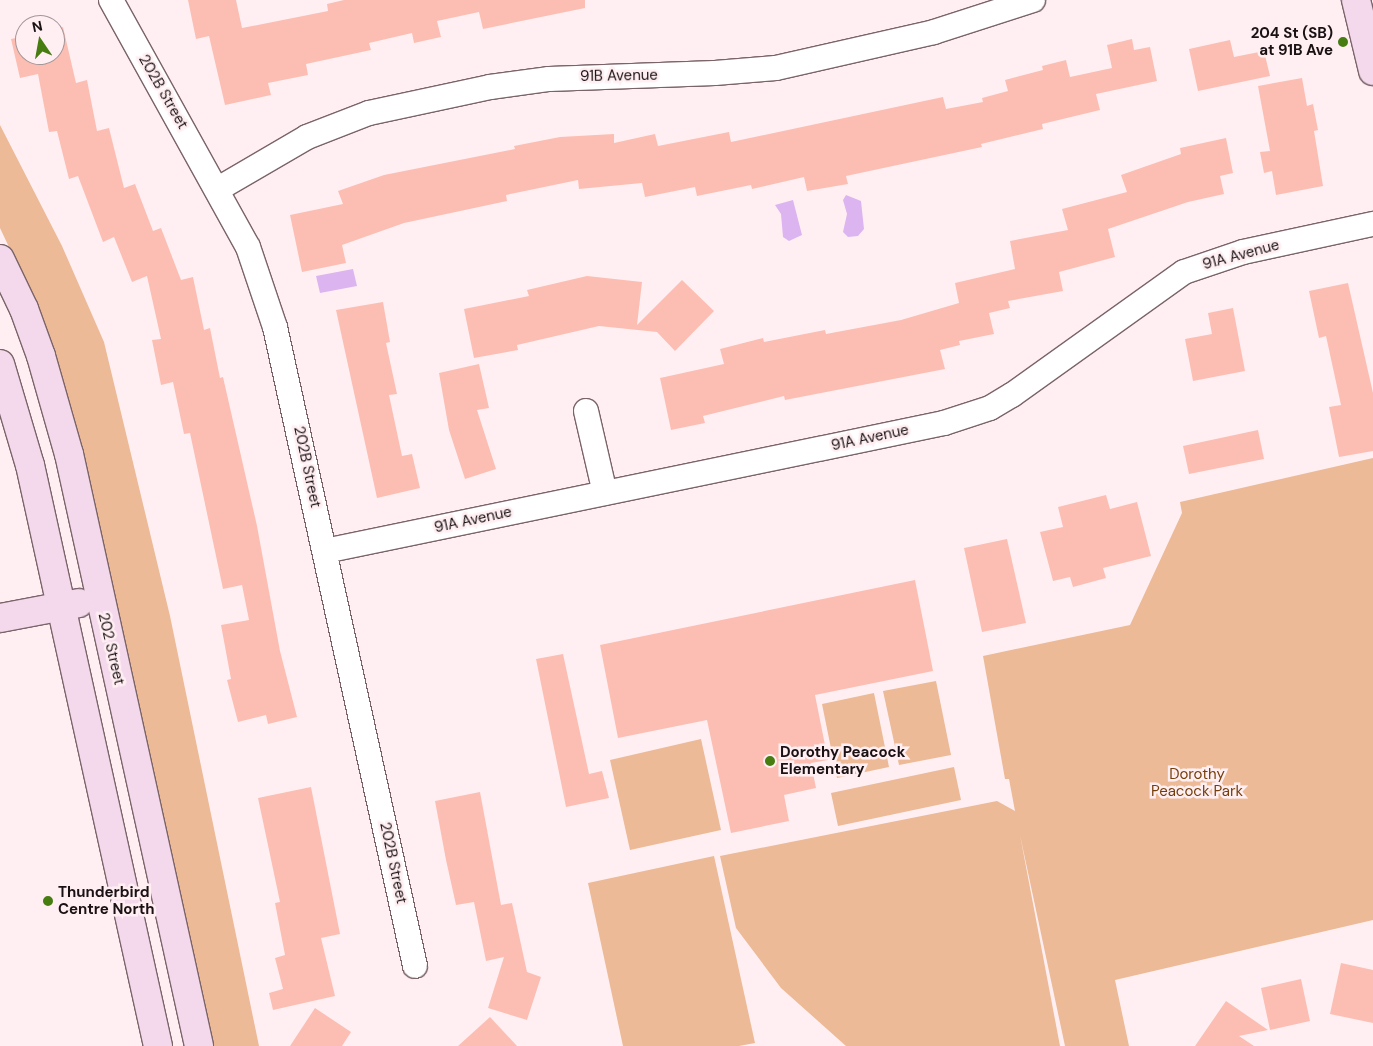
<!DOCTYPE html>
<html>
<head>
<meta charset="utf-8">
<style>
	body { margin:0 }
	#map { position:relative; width:1373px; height:1046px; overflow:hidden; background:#ffeff2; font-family:"DM Sans",sans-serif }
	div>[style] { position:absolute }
	.green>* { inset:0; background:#ecba96 }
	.water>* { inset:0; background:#dcb4f0 }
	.building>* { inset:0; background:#fcbeb2 }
	.roads { filter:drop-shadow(1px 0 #7a6469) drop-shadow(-1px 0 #7a6469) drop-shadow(0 1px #7a6469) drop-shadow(0 -1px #7a6469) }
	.street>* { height:24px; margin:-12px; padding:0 12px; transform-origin:12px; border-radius:12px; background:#fff }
	.secondary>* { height:28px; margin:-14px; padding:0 14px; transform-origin:14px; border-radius:14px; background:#f4d9ec }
	.dots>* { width:14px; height:14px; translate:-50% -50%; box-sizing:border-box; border:2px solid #ffeff2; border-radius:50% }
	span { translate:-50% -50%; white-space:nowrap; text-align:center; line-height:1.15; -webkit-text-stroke:5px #ffeff2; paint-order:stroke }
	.poi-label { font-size:15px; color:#191113; font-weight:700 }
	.right { translate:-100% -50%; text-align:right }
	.left { translate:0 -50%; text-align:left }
	.street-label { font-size:15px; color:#191113 }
	.park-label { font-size:15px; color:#753e08 }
	.north { position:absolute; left:15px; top:15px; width:50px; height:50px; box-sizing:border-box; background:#ffeff2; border:1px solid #a39699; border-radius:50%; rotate:348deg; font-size:14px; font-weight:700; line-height:20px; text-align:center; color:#191113 }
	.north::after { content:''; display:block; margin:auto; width:18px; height:22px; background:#467c10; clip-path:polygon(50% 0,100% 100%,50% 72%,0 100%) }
</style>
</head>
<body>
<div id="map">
	<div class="green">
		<div style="clip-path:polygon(0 125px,62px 246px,104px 342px,170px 616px,259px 1046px,214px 1046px,73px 413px,39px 311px,0 228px)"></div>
		<div style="clip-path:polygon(1373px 458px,1373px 920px,1115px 980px,1129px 1046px,1065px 1046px,1020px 835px,1060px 1046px,846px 1046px,781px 988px,736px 928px,720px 856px,997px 801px,1015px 811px,1009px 779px,1005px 779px,983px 656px,1130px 625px,1182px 513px,1180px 502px)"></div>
		<div style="clip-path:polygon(936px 681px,951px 755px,899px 765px,883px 691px)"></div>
		<div style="clip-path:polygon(874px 693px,889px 767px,837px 778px,822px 704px)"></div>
		<div style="clip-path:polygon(701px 739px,721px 830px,630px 850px,610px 760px)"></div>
		<div style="clip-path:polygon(954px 767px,961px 800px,838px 826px,831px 793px)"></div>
		<div style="clip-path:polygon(714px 856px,755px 1043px,739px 1046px,623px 1046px,588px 883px)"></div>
	</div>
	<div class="water">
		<div style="clip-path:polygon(846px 195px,861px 201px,864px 229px,858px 236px,848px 237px,843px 232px,847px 214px,843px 200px)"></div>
		<div style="clip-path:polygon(793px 200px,802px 235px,789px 241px,783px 237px,781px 214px,775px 205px)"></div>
		<div style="clip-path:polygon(353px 269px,357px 286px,320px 293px,316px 276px)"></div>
	</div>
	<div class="building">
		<div style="clip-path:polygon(188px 0,236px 0,242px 28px,328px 11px,327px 4px,344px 0,585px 0,585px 8px,483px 29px,479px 12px,437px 21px,441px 37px,414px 43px,412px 33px,369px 43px,371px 50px,306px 64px,308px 75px,268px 83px,271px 95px,225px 105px,209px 36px,196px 39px)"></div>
		<div style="clip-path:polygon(63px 27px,76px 83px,87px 80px,97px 131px,109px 128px,124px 188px,135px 184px,153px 231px,161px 228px,181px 280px,193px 277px,204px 330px,210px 328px,220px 378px,223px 377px,257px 526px,280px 651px,297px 717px,268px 724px,266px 715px,238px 722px,227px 680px,231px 679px,221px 625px,249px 620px,242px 585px,223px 589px,190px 433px,184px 434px,173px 382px,161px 385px,152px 340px,161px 339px,147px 276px,132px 282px,114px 237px,103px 242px,78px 176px,69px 179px,57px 131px,49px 132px,38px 74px,20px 78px,11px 39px,25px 36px,25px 55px,55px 55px,55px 29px)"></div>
		<div style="clip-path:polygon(1132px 39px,1134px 50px,1150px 47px,1157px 81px,1096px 94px,1100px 110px,1042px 124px,1043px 129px,981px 144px,982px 147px,846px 176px,848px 184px,807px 191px,804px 177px,752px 189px,751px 185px,697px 196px,695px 187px,645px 197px,642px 183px,579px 189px,578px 180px,506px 195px,507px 201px,404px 223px,342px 245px,346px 263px,302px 272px,290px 215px,343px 204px,338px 191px,384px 175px,515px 149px,514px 146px,560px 137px,614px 134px,614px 143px,655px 134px,658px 146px,729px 132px,731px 142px,943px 97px,946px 109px,983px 102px,982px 98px,1008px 91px,1005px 80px,1043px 70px,1042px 66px,1066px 60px,1070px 77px,1112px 68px,1107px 45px)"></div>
		<div style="clip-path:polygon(1230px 40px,1234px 57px,1264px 51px,1270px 76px,1198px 91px,1189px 49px)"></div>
		<div style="clip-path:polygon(1302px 78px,1307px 106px,1313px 104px,1318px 130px,1314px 131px,1323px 186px,1276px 195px,1272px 171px,1264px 173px,1260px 152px,1270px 151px,1258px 86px)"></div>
		<div style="clip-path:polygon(1226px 138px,1233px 173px,1220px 176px,1224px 194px,1188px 202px,1108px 229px,1115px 257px,1059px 272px,1063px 291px,1008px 301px,1010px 308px,989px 313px,994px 334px,959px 341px,960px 345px,940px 350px,945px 369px,785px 400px,784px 396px,703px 416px,705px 423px,671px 430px,660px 378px,724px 364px,720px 349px,763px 338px,764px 342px,825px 330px,826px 334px,901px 320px,959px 303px,955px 283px,1015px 269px,1010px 241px,1068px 230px,1062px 209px,1127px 192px,1121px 175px,1181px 154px,1180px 148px)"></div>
		<div style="clip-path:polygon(587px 276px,642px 282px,637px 325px,682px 280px,714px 311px,675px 351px,657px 332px,599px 326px,517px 345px,518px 350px,474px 358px,464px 309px,529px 296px,527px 290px)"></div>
		<div style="clip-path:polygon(1348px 283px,1373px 393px,1373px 451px,1339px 457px,1329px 407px,1341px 405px,1326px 336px,1319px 338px,1309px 291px)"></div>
		<div style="clip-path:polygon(383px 302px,390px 342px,386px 343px,397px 394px,389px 395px,402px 456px,412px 454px,420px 488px,377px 498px,336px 310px)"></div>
		<div style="clip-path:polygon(1233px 308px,1245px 371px,1193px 381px,1185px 339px,1212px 334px,1208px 313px)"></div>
		<div style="clip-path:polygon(479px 364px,489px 408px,477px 410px,496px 469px,465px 479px,449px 430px,439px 373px)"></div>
		<div style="clip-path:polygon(1258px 430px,1264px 459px,1189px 474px,1183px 446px)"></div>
		<div style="clip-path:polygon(1106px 495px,1110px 509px,1137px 502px,1151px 556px,1103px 568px,1106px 578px,1073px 587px,1070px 577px,1053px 581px,1040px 532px,1063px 527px,1058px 507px)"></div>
		<div style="clip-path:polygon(1007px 539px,1026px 623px,982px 632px,964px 548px)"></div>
		<div style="clip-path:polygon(915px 580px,933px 671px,815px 695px,828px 760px,811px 763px,816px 788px,784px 795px,789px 821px,731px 833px,707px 720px,618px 738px,600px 645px)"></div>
		<div style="clip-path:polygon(563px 654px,589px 774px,602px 771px,609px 798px,566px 807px,536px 659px)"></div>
		<div style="clip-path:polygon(311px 787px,340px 934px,321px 938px,335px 996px,273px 1010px,269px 993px,283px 989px,275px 958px,285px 955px,275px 903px,280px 902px,258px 798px)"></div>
		<div style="clip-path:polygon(480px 792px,501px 905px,512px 903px,527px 972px,541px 977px,527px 1020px,488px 1008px,504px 957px,486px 961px,474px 902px,456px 905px,446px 860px,435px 801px)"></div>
		<div style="clip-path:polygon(1341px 963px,1373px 970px,1373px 1023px,1330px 1014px)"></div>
		<div style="clip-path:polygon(1301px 979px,1310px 1021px,1270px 1030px,1261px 988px)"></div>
		<div style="clip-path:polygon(1226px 1001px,1268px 1030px,1239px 1036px,1254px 1046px,1195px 1046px)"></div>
		<div style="clip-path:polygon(315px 1008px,351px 1032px,342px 1046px,290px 1046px)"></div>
		<div style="clip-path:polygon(490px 1017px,517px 1046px,458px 1046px)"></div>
	</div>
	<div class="roads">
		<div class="street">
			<div style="left:111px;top:0;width:282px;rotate:61deg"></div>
			<div style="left:248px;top:247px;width:84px;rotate:71.4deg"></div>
			<div style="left:275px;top:327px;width:654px;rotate:77.64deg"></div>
			<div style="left:218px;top:189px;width:103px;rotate:-30.3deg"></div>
			<div style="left:307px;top:137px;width:66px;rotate:-21.2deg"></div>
			<div style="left:369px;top:113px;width:124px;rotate:-12.1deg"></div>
			<div style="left:490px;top:87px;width:60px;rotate:-7.7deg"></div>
			<div style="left:549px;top:79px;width:166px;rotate:-2.1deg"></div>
			<div style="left:715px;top:73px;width:61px;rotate:-4.7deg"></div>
			<div style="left:776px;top:68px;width:162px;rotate:-12.8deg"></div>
			<div style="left:934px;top:32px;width:104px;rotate:-17.9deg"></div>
			<div style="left:586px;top:411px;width:84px;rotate:77deg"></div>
			<div style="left:325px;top:551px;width:632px;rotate:-11.68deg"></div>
			<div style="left:944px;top:423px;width:48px;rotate:-18.1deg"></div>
			<div style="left:990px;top:408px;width:26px;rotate:-31deg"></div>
			<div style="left:1012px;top:395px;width:211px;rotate:-35.6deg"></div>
			<div style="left:1184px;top:272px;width:62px;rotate:-18.7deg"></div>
			<div style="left:1243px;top:252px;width:133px;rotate:-12.2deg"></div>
		</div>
		<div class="secondary">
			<div style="left:1356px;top:0;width:73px;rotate:76.5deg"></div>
			<div style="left:0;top:259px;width:55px;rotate:64.4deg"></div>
			<div style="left:24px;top:309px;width:50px;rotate:70.1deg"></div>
			<div style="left:41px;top:356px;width:102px;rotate:74.1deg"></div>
			<div style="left:69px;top:454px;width:606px;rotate:77.61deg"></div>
			<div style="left:0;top:364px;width:105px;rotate:73.5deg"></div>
			<div style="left:30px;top:465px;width:595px;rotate:77.58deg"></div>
			<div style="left:0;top:618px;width:80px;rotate:-10.8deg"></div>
		</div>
	</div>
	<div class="dots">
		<div style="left:1343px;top:42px;background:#467c10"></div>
		<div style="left:770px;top:761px;background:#467c10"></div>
		<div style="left:48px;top:901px;background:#467c10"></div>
	</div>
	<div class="poi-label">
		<span class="right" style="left:1333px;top:42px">204 St (SB)<br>at 91B Ave</span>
		<span class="left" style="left:780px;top:761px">Dorothy Peacock<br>Elementary</span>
		<span class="left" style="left:58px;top:901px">Thunderbird<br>Centre North</span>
	</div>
	<div class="street-label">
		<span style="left:619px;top:76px;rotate:-1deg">91B Avenue</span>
		<span style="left:163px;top:92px;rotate:60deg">202B Street</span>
		<span style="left:1241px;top:255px;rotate:-15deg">91A Avenue</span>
		<span style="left:870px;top:438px;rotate:-12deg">91A Avenue</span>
		<span style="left:307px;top:467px;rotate:78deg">202B Street</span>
		<span style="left:473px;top:520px;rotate:-12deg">91A Avenue</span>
		<span style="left:111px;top:649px;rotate:77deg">202 Street</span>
		<span style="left:393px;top:863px;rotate:78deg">202B Street</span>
	</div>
	<div class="park-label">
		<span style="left:1197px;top:783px">Dorothy<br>Peacock Park</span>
	</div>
	<div class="north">N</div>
</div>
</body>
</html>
